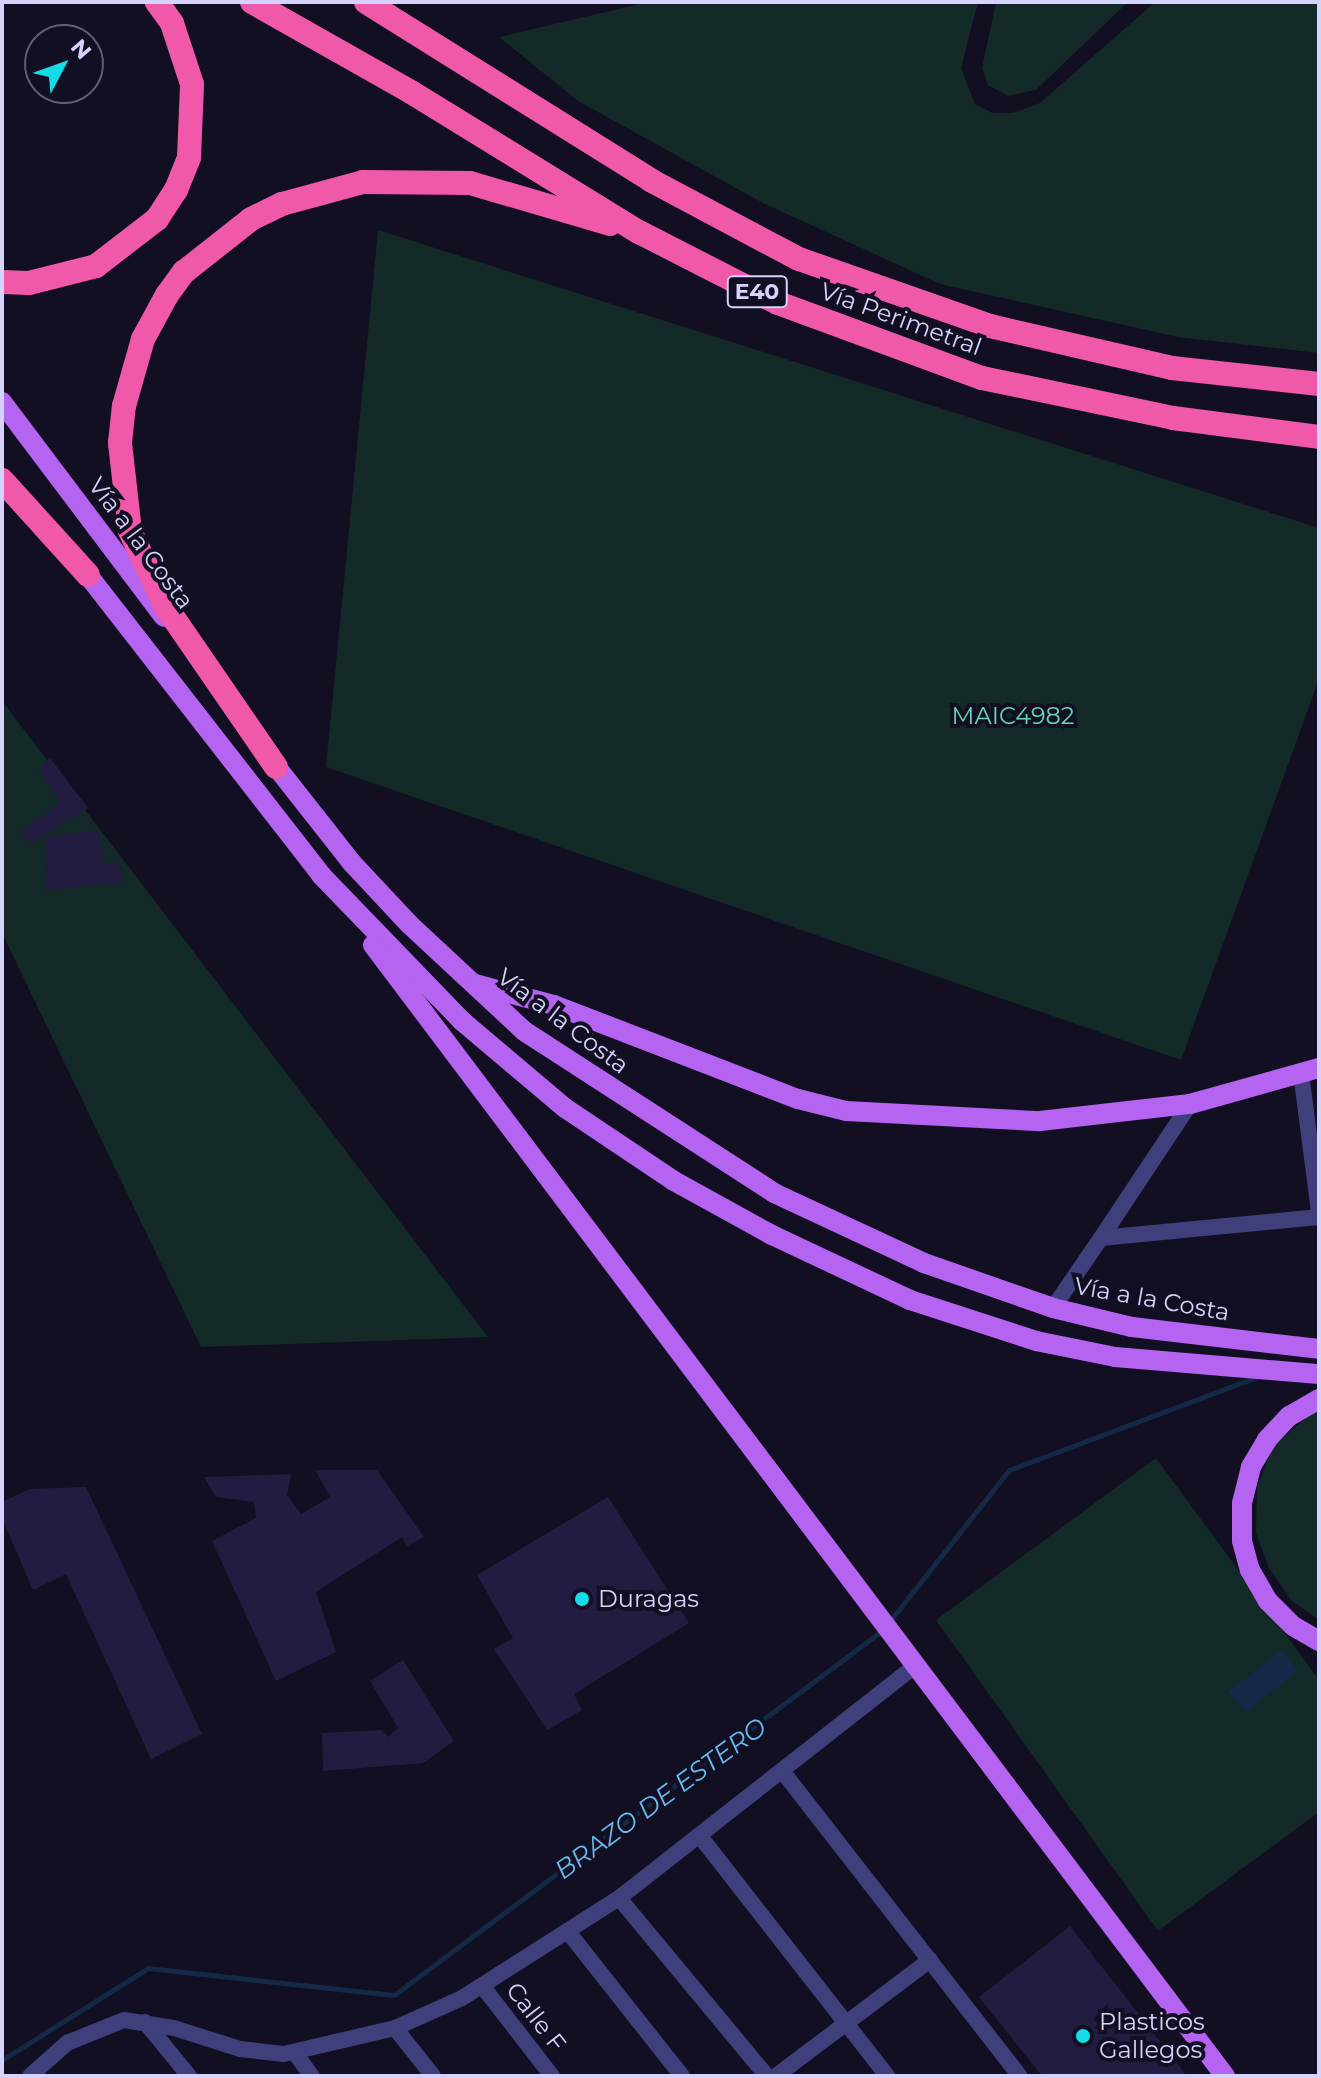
<!DOCTYPE html>
<html>
<head>
<meta charset="utf-8">
<style>
	body { margin:0 }
	#map { position:relative; width:1321px; height:2078px; overflow:hidden; background:#110f21; font-family:Montserrat,sans-serif }
	div>[style] { position:absolute }
	.green>* { inset:0; background:#132a28 }
	.water>* { inset:0; background:#142946 }
	.stream>* { height:5px; margin:-2.5px; padding:0 2.5px; transform-origin:2.5px; border-radius:2.5px; background:#142946 }
	.building>* { inset:0; background:#221d40 }
	.street>* { height:16px; margin:-8px; padding:0 8px; transform-origin:8px; border-radius:8px; background:#3e3f7b }
	.primary>* { height:20px; margin:-10px; padding:0 10px; transform-origin:10px; border-radius:10px; background:#b563f1 }
	.highway>* { height:24px; margin:-12px; padding:0 12px; transform-origin:12px; border-radius:12px; background:#f058a9 }
	.dots>* { width:22px; height:22px; translate:-50% -50%; box-sizing:border-box; border:4px solid #110f21; border-radius:50% }
	span { translate:-50% -50%; white-space:nowrap; text-align:center; line-height:1.15; -webkit-text-stroke:8px #110f21; paint-order:stroke }
	.shield-label span { padding:2px 6px; background:#110f21; border:2px solid; border-radius:6px; -webkit-text-stroke-width:0 }
	.shield-label { font-size:22px; color:#d5d3fb; font-weight:700 }
	.street-label { font-size:24px; color:#d5d3fb }
	.park-label { font-size:24px; color:#65d4b3 }
	.poi-label { font-size:24px; color:#d5d3fb }
	.left { translate:0 -50%; text-align:left }
	.water-label { font-size:26px; color:#6abaf2; font-style:italic }
	.frame { position:absolute; inset:0; border:4px solid #d5d3fb; pointer-events:none }
	.north { position:absolute; left:24px; top:24px; width:80px; height:80px; box-sizing:border-box; background:#110f21; border:2px solid #5f5d78; border-radius:50%; rotate:49deg; font-size:22px; font-weight:700; line-height:32px; text-align:center; color:#d5d3fb }
	.north::after { content:''; display:block; margin:auto; width:28px; height:36px; background:#14dbe6; clip-path:polygon(50% 0,100% 100%,50% 72%,0 100%) }
</style>
</head>
<body>
<div id="map">
	<div class="green">
		<div style="clip-path:polygon(648px 2px,978px 2px,961px 68px,975px 104px,993px 113px,1013px 113px,1040px 103px,1155px 2px,1319px 2px,1319px 353px,1178px 337px,940px 284px,763px 203px,578px 101px,499px 37px)"></div>
		<div style="clip-path:polygon(996px 2px,1128px 2px,1036px 90px,1008px 96px,988px 85px,982px 68px)"></div>
		<div style="clip-path:polygon(378px 230px,1319px 528px,1319px 679px,1181px 1060px,326px 767px)"></div>
		<div style="clip-path:polygon(2px 701px,488px 1337px,201px 1347px,2px 933px)"></div>
		<div style="clip-path:polygon(1319px 1407px,1319px 1620px,1291px 1600px,1269px 1568px,1256px 1533px,1257px 1487px,1274px 1445px)"></div>
		<div style="clip-path:polygon(1156px 1458px,1319px 1680px,1319px 1812px,1158px 1931px,936px 1620px)"></div>
	</div>
	<div class="water">
		<div style="clip-path:polygon(1281px 1650px,1298px 1671px,1246px 1713px,1228px 1692px)"></div>
	</div>
	<div class="stream">
		<div style="left:889px;top:1622px;width:194px;rotate:-51.7deg"></div>
		<div style="left:1009px;top:1470px;width:264px;rotate:-20.6deg"></div>
		<div style="left:2px;top:2060px;width:173px;rotate:-32.2deg"></div>
		<div style="left:148px;top:1968px;width:247px;rotate:6.3deg"></div>
		<div style="left:394px;top:1995px;width:610px;rotate:-36.74deg"></div>
	</div>
	<div class="building">
		<div style="clip-path:polygon(50px 758px,88px 808px,31px 843px,21px 831px,60px 802px,39px 770px)"></div>
		<div style="clip-path:polygon(99px 831px,104px 864px,119px 862px,124px 882px,46px 890px,45px 836px)"></div>
		<div style="clip-path:polygon(315px 1470px,377px 1470px,424px 1537px,407px 1546px,402px 1537px,316px 1592px,336px 1652px,276px 1681px,212px 1541px,256px 1518px,254px 1502px,216px 1497px,204px 1477px,291px 1474px,287px 1495px,301px 1514px,330px 1497px)"></div>
		<div style="clip-path:polygon(86px 1487px,202px 1734px,151px 1759px,66px 1574px,33px 1590px,2px 1518px,2px 1502px,30px 1489px)"></div>
		<div style="clip-path:polygon(608px 1497px,689px 1623px,574px 1694px,582px 1710px,547px 1730px,494px 1649px,513px 1638px,477px 1575px)"></div>
		<div style="clip-path:polygon(403px 1660px,454px 1741px,423px 1763px,323px 1771px,322px 1733px,382px 1730px,388px 1737px,398px 1728px,370px 1681px)"></div>
		<div style="clip-path:polygon(1070px 1926px,1187px 2076px,1042px 2076px,979px 1997px)"></div>
	</div>
	<div class="street">
		<div style="left:1301px;top:1073px;width:140px;rotate:82.6deg"></div>
		<div style="left:1101px;top:1238px;width:161px;rotate:-56.4deg"></div>
		<div style="left:1053px;top:1308px;width:85px;rotate:-55.6deg"></div>
		<div style="left:1101px;top:1238px;width:219px;rotate:-5.5deg"></div>
		<div style="left:783px;top:1772px;width:385px;rotate:52.1deg"></div>
		<div style="left:699px;top:1835px;width:306px;rotate:52deg"></div>
		<div style="left:619px;top:1898px;width:231px;rotate:50.3deg"></div>
		<div style="left:569px;top:1933px;width:182px;rotate:51.7deg"></div>
		<div style="left:483px;top:1987px;width:113px;rotate:52.2deg"></div>
		<div style="left:145px;top:2022px;width:70px;rotate:50.8deg"></div>
		<div style="left:395px;top:2028px;width:61px;rotate:51.6deg"></div>
		<div style="left:295px;top:2053px;width:29px;rotate:54deg"></div>
		<div style="left:30px;top:2076px;width:50px;rotate:-41.7deg"></div>
		<div style="left:67px;top:2043px;width:61px;rotate:-22deg"></div>
		<div style="left:124px;top:2020px;width:51px;rotate:9.1deg"></div>
		<div style="left:174px;top:2028px;width:69px;rotate:17.7deg"></div>
		<div style="left:240px;top:2049px;width:44px;rotate:6.5deg"></div>
		<div style="left:284px;top:2054px;width:114px;rotate:-13.2deg"></div>
		<div style="left:395px;top:2028px;width:73px;rotate:-24.1deg"></div>
		<div style="left:462px;top:1998px;width:186px;rotate:-32.5deg"></div>
		<div style="left:619px;top:1898px;width:376px;rotate:-38.1deg"></div>
		<div style="left:776px;top:2076px;width:193px;rotate:-37deg"></div>
	</div>
	<div class="primary">
		<div style="left:2px;top:402px;width:269px;rotate:53deg"></div>
		<div style="left:80px;top:565px;width:393px;rotate:52.1deg"></div>
		<div style="left:321px;top:875px;width:203px;rotate:46deg"></div>
		<div style="left:462px;top:1021px;width:135px;rotate:40.2deg"></div>
		<div style="left:565px;top:1108px;width:131px;rotate:33.8deg"></div>
		<div style="left:674px;top:1181px;width:112px;rotate:28.9deg"></div>
		<div style="left:772px;top:1235px;width:153px;rotate:25.2deg"></div>
		<div style="left:910px;top:1300px;width:133px;rotate:18deg"></div>
		<div style="left:1036px;top:1341px;width:81px;rotate:11.4deg"></div>
		<div style="left:1115px;top:1357px;width:205px;rotate:4.8deg"></div>
		<div style="left:267px;top:755px;width:137px;rotate:51.8deg"></div>
		<div style="left:352px;top:863px;width:83px;rotate:46.9deg"></div>
		<div style="left:409px;top:924px;width:157px;rotate:42.9deg"></div>
		<div style="left:524px;top:1031px;width:298px;rotate:32.9deg"></div>
		<div style="left:774px;top:1193px;width:166px;rotate:25deg"></div>
		<div style="left:924px;top:1263px;width:137px;rotate:19.2deg"></div>
		<div style="left:1053px;top:1308px;width:81px;rotate:13.5deg"></div>
		<div style="left:1132px;top:1327px;width:188px;rotate:6.7deg"></div>
		<div style="left:373px;top:945px;width:1416px;rotate:53.01deg"></div>
		<div style="left:475px;top:984px;width:82px;rotate:14.9deg"></div>
		<div style="left:554px;top:1005px;width:261px;rotate:21.1deg"></div>
		<div style="left:798px;top:1099px;width:49px;rotate:14deg"></div>
		<div style="left:846px;top:1111px;width:194px;rotate:3deg"></div>
		<div style="left:1040px;top:1121px;width:151px;rotate:-6.5deg"></div>
		<div style="left:1190px;top:1104px;width:134px;rotate:-15.6deg"></div>
		<div style="left:1319px;top:1399px;width:34px;rotate:150deg"></div>
		<div style="left:1289px;top:1416px;width:33px;rotate:133deg"></div>
		<div style="left:1267px;top:1440px;width:31px;rotate:121deg"></div>
		<div style="left:1251px;top:1467px;width:37px;rotate:104deg"></div>
		<div style="left:1242px;top:1503px;width:38px;rotate:90deg"></div>
		<div style="left:1242px;top:1541px;width:30px;rotate:75deg"></div>
		<div style="left:1250px;top:1570px;width:36px;rotate:60deg"></div>
		<div style="left:1268px;top:1601px;width:35px;rotate:45deg"></div>
		<div style="left:1293px;top:1626px;width:30px;rotate:30deg"></div>
	</div>
	<div class="highway">
		<div style="left:252px;top:2px;width:183px;rotate:29.5deg"></div>
		<div style="left:411px;top:92px;width:268px;rotate:31.6deg"></div>
		<div style="left:639px;top:232px;width:156px;rotate:27.1deg"></div>
		<div style="left:778px;top:303px;width:217px;rotate:20.2deg"></div>
		<div style="left:982px;top:378px;width:195px;rotate:11.8deg"></div>
		<div style="left:1173px;top:418px;width:147px;rotate:7.4deg"></div>
		<div style="left:366px;top:2px;width:337px;rotate:32deg"></div>
		<div style="left:652px;top:181px;width:166px;rotate:28deg"></div>
		<div style="left:799px;top:259px;width:202px;rotate:19.3deg"></div>
		<div style="left:990px;top:326px;width:187px;rotate:13deg"></div>
		<div style="left:1172px;top:368px;width:148px;rotate:6.2deg"></div>
		<div style="left:2px;top:282px;width:27px;rotate:2deg"></div>
		<div style="left:29px;top:283px;width:69px;rotate:-14.2deg"></div>
		<div style="left:96px;top:266px;width:77px;rotate:-37.6deg"></div>
		<div style="left:157px;top:219px;width:35px;rotate:-57deg"></div>
		<div style="left:176px;top:190px;width:35px;rotate:-68deg"></div>
		<div style="left:189px;top:157px;width:73px;rotate:-87.6deg"></div>
		<div style="left:192px;top:84px;width:64px;rotate:-108.2deg"></div>
		<div style="left:172px;top:23px;width:26px;rotate:-126deg"></div>
		<div style="left:2px;top:480px;width:128px;rotate:47.8deg"></div>
		<div style="left:276px;top:767px;width:194px;rotate:-124.5deg"></div>
		<div style="left:166px;top:607px;width:84px;rotate:-115.3deg"></div>
		<div style="left:130px;top:531px;width:89px;rotate:-96.5deg"></div>
		<div style="left:120px;top:443px;width:37px;rotate:-84deg"></div>
		<div style="left:124px;top:406px;width:70px;rotate:-74.2deg"></div>
		<div style="left:143px;top:339px;width:50px;rotate:-61.4deg"></div>
		<div style="left:167px;top:295px;width:29px;rotate:-54deg"></div>
		<div style="left:184px;top:272px;width:85px;rotate:-38.3deg"></div>
		<div style="left:251px;top:219px;width:34px;rotate:-26deg"></div>
		<div style="left:282px;top:204px;width:84px;rotate:-15.2deg"></div>
		<div style="left:363px;top:182px;width:107px;rotate:0.5deg"></div>
		<div style="left:470px;top:183px;width:146px;rotate:16.3deg"></div>
	</div>
	<div class="dots">
		<div style="left:582px;top:1599px;background:#14dbe6"></div>
		<div style="left:1083px;top:2036px;background:#14dbe6"></div>
	</div>
	<div class="shield-label">
		<span style="left:757px;top:292px">E40</span>
	</div>
	<div class="street-label">
		<span style="left:901px;top:319px;rotate:20deg">Vía Perimetral</span>
		<span style="left:141px;top:543px;rotate:53deg">Vía a la Costa</span>
		<span style="left:563px;top:1021px;rotate:37deg">Vía a la Costa</span>
		<span style="left:1152px;top:1299px;rotate:10deg">Vía a la Costa</span>
		<span style="left:536px;top:2017px;rotate:52deg">Calle F</span>
	</div>
	<div class="park-label">
		<span style="left:1013px;top:716px">MAIC4982</span>
	</div>
	<div class="poi-label">
		<span class="left" style="left:598px;top:1599px">Duragas</span>
		<span class="left" style="left:1099px;top:2036px">Plasticos<br>Gallegos</span>
	</div>
	<div class="water-label">
		<span style="left:661px;top:1799px;rotate:-36deg">BRAZO DE ESTERO</span>
	</div>
	<div class="frame"></div>
	<div class="north">N</div>
</div>
</body>
</html>
